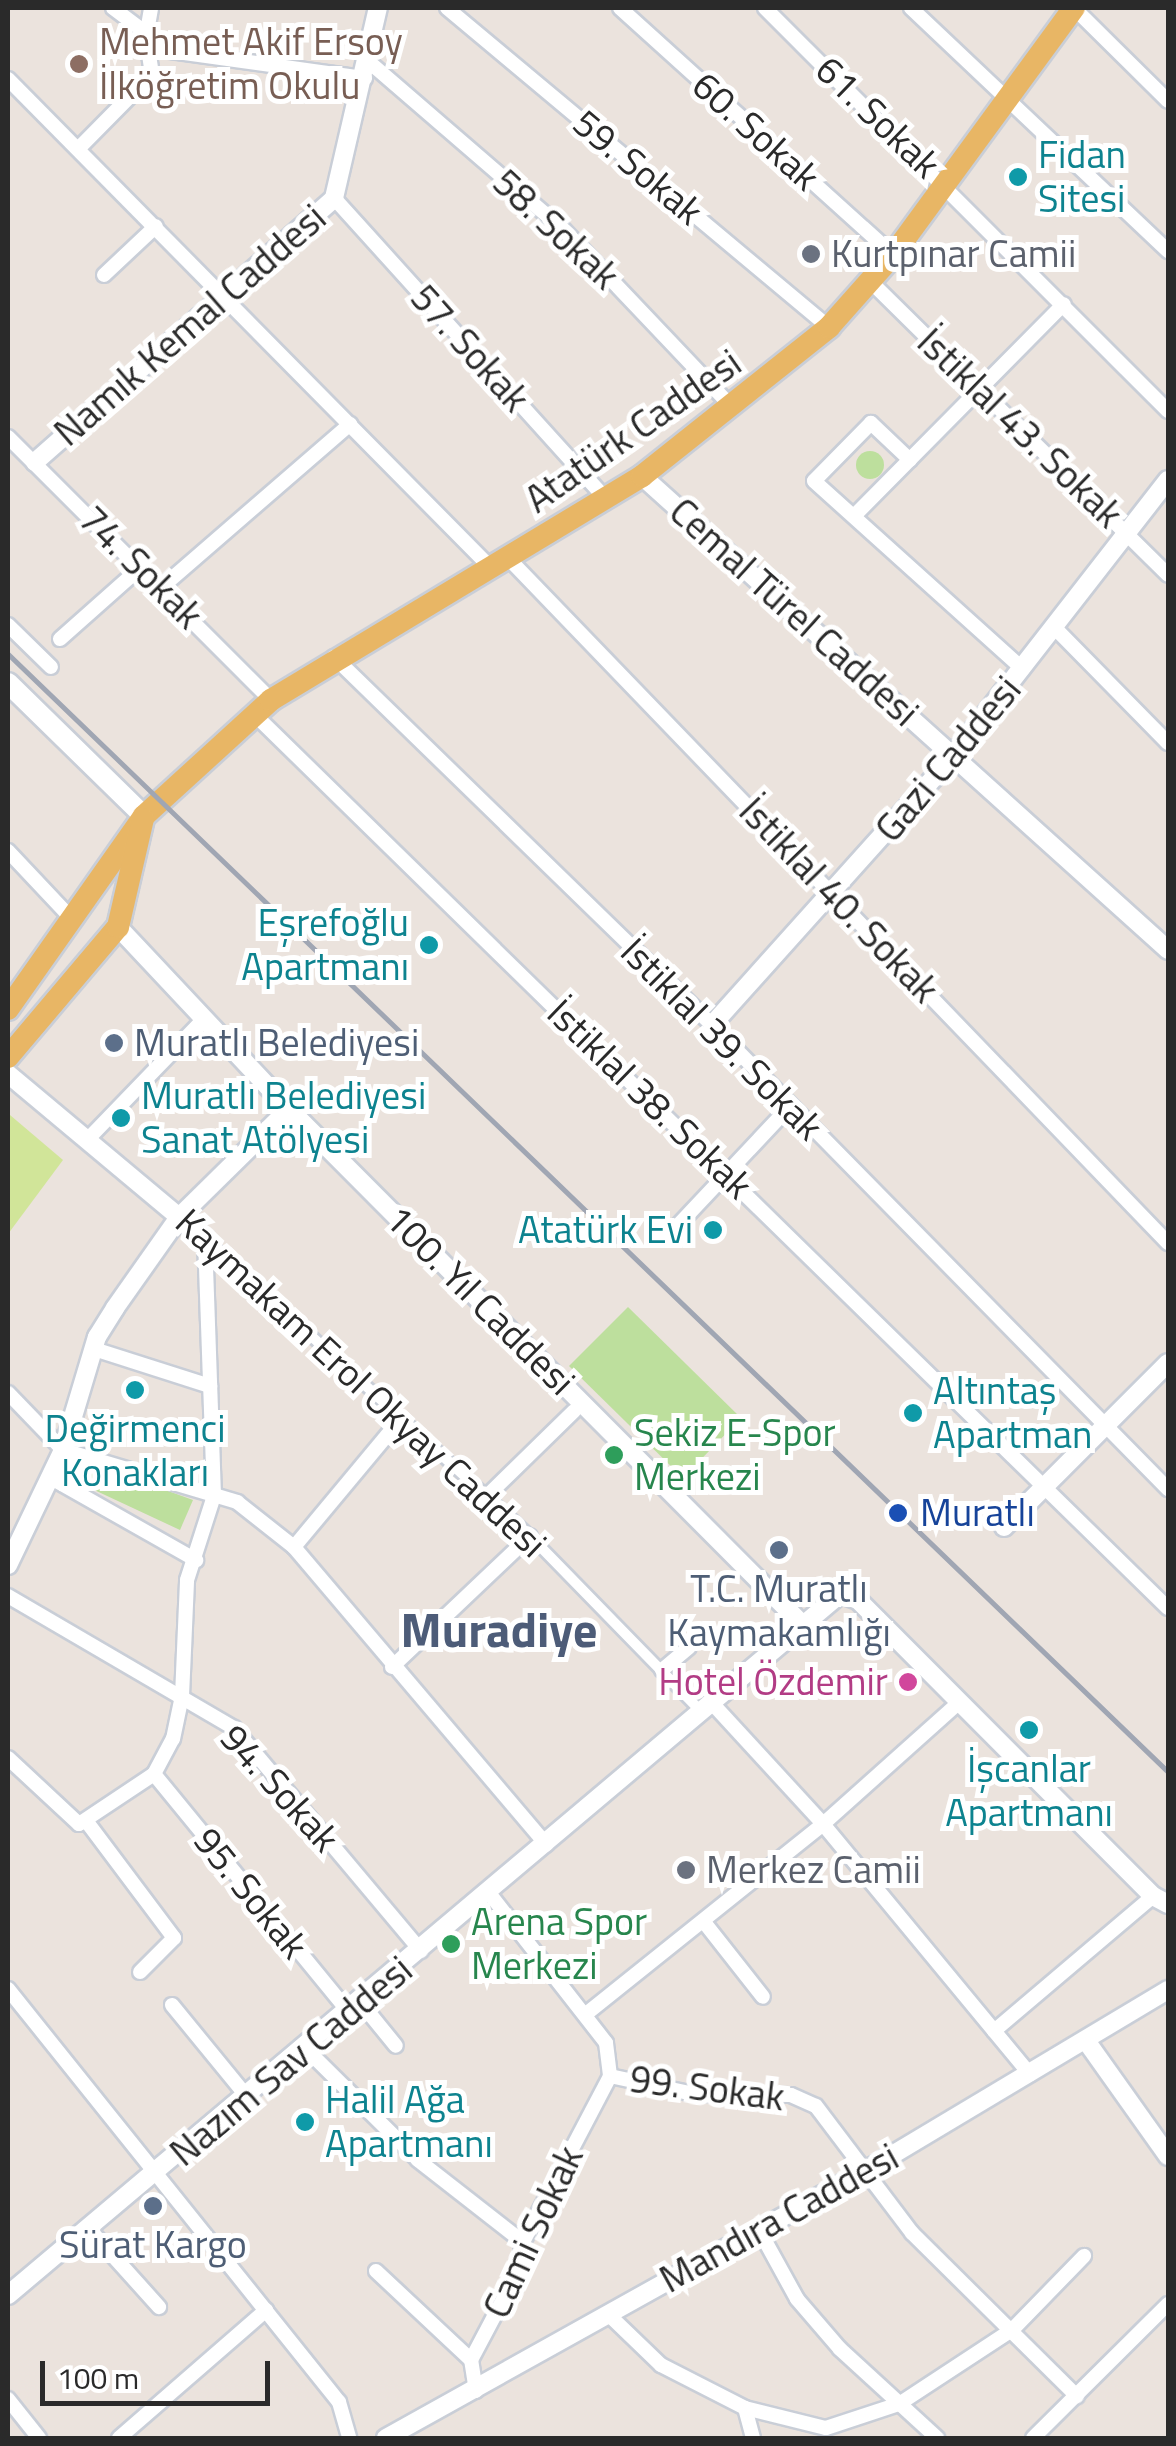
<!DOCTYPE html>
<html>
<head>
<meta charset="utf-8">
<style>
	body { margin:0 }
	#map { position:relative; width:1176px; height:2446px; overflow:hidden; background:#ebe3dd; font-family:"Titillium Web",sans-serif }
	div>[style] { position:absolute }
	.green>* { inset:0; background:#bddf9d }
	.round { border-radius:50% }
	.pitch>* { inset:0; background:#d1e599 }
	.roads { filter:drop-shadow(2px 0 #c9ced7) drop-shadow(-2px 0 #c9ced7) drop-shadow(0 2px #c9ced7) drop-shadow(0 -2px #c9ced7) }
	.pedestrian>* { height:10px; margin:-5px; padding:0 5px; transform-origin:5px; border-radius:5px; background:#fff }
	.minor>* { height:14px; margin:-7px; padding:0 7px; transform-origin:7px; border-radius:7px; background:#fff }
	.tertiary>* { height:18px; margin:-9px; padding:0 9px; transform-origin:9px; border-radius:9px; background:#fff }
	.secondary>* { height:20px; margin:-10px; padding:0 10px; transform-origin:10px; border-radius:10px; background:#fff }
	.primary>* { height:22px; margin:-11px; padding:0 11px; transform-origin:11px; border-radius:11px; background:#e8b665 }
	.rail>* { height:5px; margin:-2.5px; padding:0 2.5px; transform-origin:2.5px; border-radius:2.5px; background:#a0a6b3 }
	.dots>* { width:28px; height:28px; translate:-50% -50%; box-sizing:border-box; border:5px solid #fff; border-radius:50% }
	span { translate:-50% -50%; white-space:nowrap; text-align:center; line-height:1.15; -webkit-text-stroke:10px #fff; paint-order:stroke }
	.education-label { font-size:38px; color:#785e54 }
	.left { translate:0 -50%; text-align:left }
	.street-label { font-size:38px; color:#2a2a2a }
	.culture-label { font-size:38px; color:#0d838f }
	.right { translate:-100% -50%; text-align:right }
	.worship-label { font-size:38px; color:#5b616d }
	.service-label { font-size:38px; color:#4e5e75 }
	.leisure-label { font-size:38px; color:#27864d }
	.transit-label { font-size:38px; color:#164399 }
	.hotel-label { font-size:38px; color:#b23c85 }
	.district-label { font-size:48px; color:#4d5c78; font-weight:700 }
	.frame { position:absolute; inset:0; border:10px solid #2a2a2a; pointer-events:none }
	.scale { position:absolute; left:40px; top:2361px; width:230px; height:45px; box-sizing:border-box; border:5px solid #2a2a2a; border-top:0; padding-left:12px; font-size:30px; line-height:35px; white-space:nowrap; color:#2a2a2a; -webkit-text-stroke:8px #fff; paint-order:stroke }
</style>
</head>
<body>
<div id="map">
	<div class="green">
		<div class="round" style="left:856px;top:451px;width:28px;height:28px"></div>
		<div style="clip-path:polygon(628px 1307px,741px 1418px,683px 1478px,569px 1366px)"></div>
		<div style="clip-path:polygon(85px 1461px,193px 1500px,180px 1530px,75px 1481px)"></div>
	</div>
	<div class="pitch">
		<div style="clip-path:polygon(10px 1115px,63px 1160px,8px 1234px,8px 1119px)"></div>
	</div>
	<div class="roads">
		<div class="pedestrian">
			<div style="left:205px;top:1239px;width:440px;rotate:42.4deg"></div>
			<div style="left:530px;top:1536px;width:243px;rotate:45.7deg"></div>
		</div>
		<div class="minor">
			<div style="left:113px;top:8px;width:71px;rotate:37deg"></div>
			<div style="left:170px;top:51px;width:197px;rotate:7.9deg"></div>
			<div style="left:447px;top:8px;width:498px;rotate:39.9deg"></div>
			<div style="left:620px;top:8px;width:368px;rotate:42.1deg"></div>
			<div style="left:765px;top:8px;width:570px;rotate:45deg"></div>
			<div style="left:911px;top:8px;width:354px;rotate:43.4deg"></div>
			<div style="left:1074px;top:8px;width:132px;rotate:44.7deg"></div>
			<div style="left:368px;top:61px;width:259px;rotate:40.8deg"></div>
			<div style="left:564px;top:230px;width:245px;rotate:46.5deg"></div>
			<div style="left:8px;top:79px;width:689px;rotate:45.35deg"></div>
			<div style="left:78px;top:149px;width:105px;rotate:-45.4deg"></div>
			<div style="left:152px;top:74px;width:37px;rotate:-99deg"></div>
			<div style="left:146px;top:37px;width:29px;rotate:-80deg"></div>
			<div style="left:334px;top:198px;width:406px;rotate:47.9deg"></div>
			<div style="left:104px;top:275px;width:71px;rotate:-43.3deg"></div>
			<div style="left:871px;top:282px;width:417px;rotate:44.6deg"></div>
			<div style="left:8px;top:437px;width:372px;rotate:45deg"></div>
			<div style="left:910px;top:460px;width:54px;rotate:-136.5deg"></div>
			<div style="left:871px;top:423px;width:81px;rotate:134.5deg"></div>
			<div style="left:814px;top:481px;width:281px;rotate:42deg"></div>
			<div style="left:854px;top:516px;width:298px;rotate:-45.3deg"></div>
			<div style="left:509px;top:559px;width:950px;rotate:46.07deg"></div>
			<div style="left:162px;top:587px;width:249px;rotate:-40.9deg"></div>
			<div style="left:8px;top:625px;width:60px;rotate:44.3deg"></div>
			<div style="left:1053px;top:626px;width:164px;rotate:45.5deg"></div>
			<div style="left:60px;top:639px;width:108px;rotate:-41.6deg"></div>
			<div style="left:334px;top:657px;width:528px;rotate:44.23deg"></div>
			<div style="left:712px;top:1025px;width:651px;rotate:45.5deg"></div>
			<div style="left:255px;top:715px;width:1277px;rotate:44.37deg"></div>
			<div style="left:8px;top:851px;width:93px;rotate:46.7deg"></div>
			<div style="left:88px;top:1139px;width:165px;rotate:-46deg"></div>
			<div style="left:668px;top:1236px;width:177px;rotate:-46.8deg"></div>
			<div style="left:94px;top:1349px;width:122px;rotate:17.7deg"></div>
			<div style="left:8px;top:1393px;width:79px;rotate:46deg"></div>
			<div style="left:63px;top:1450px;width:182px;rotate:16.6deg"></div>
			<div style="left:237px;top:1502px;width:73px;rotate:38.3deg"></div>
			<div style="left:294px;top:1547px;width:390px;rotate:49.7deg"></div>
			<div style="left:51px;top:1478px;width:167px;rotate:29.5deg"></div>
			<div style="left:486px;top:1497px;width:123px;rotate:-44.3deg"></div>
			<div style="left:294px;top:1547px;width:165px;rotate:-50.2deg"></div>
			<div style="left:8px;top:1596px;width:262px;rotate:30.3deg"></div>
			<div style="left:234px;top:1728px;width:291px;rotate:50deg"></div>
			<div style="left:392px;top:1667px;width:190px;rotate:-43.5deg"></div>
			<div style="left:662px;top:1670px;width:35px;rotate:-40deg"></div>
			<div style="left:710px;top:1701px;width:167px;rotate:47.4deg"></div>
			<div style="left:823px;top:1824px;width:325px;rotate:50.4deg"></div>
			<div style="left:8px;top:1758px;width:97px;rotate:42.9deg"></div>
			<div style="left:79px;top:1824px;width:90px;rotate:-33.7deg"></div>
			<div style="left:154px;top:1774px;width:40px;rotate:-62deg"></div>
			<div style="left:173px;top:1739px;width:44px;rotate:-78.2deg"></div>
			<div style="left:182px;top:1696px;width:116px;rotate:-87.5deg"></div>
			<div style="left:187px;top:1580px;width:88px;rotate:-72.2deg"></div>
			<div style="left:214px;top:1496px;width:257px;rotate:-92deg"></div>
			<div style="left:154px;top:1774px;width:308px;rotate:50.7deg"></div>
			<div style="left:87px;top:1822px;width:145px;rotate:53.1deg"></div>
			<div style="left:174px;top:1938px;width:48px;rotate:135deg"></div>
			<div style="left:489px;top:1893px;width:190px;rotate:52deg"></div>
			<div style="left:606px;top:2043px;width:33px;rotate:83deg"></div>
			<div style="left:610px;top:2076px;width:85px;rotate:12.2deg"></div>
			<div style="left:693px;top:2094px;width:98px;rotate:0.6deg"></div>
			<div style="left:791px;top:2095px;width:27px;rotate:24deg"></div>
			<div style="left:816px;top:2106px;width:159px;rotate:52.9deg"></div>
			<div style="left:912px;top:2233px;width:232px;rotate:44.7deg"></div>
			<div style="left:704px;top:1922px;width:95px;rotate:51.8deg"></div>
			<div style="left:8px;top:1989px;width:529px;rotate:51.29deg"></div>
			<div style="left:339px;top:2402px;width:37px;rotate:74deg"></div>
			<div style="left:361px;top:2003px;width:55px;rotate:50.9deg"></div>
			<div style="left:172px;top:2005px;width:120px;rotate:50.7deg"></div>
			<div style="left:586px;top:2014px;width:304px;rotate:-38.7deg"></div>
			<div style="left:823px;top:1824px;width:180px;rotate:-41.8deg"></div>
			<div style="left:994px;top:2031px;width:209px;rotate:-40.3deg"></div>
			<div style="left:306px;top:2049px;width:158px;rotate:44.7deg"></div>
			<div style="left:418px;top:2160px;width:133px;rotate:38deg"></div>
			<div style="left:758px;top:2228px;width:81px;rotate:61.2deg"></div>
			<div style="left:797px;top:2299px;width:66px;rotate:49.3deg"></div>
			<div style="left:840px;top:2349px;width:132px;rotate:42.5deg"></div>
			<div style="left:89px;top:2229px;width:105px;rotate:48.1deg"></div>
			<div style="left:376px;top:2271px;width:130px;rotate:43.1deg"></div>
			<div style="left:609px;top:2315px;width:72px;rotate:43.9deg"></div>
			<div style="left:661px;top:2365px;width:94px;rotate:27.1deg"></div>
			<div style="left:745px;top:2408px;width:83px;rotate:13.9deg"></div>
			<div style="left:826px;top:2428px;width:77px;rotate:-18.2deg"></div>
			<div style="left:899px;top:2404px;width:136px;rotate:-33.3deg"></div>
			<div style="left:1013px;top:2329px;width:102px;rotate:-45.8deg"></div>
			<div style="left:476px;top:2391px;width:31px;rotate:-99deg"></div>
			<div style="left:471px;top:2360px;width:98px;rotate:-62.1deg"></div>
			<div style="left:517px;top:2273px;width:32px;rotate:-79deg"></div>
			<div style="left:523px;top:2242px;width:187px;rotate:-62.3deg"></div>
			<div style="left:8px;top:2399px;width:50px;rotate:51.5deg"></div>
			<div style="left:745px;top:2408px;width:31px;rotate:75deg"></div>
			<div style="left:119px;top:2438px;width:195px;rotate:-41deg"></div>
			<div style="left:1033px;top:2438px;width:190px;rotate:-44.8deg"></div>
		</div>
		<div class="tertiary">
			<div style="left:35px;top:462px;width:399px;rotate:-41.4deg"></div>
			<div style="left:334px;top:198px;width:195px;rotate:-77deg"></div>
			<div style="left:642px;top:476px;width:708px;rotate:42.02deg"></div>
			<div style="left:118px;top:927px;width:250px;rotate:46.8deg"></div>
			<div style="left:289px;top:1109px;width:728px;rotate:45.11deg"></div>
			<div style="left:712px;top:1025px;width:361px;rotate:-48.1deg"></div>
			<div style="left:953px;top:756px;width:350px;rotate:-52.1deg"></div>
			<div style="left:8px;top:1074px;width:257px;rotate:39.9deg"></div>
			<div style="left:1004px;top:1527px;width:232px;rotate:-45deg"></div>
			<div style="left:8px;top:1565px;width:127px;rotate:-64.4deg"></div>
			<div style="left:63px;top:1450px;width:118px;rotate:-73.3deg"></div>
			<div style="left:97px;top:1337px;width:34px;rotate:-58deg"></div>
			<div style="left:115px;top:1308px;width:113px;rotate:-54.8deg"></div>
			<div style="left:180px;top:1216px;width:153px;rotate:-44.5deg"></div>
			<div style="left:776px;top:1595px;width:52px;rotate:-6.6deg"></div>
			<div style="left:828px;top:1589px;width:32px;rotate:20deg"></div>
			<div style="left:858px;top:1600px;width:418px;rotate:45.1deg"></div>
			<div style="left:1153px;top:1896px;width:17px;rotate:28deg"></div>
			<div style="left:1087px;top:2042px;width:140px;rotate:54.6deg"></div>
			<div style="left:8px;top:2295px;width:1094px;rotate:-40.11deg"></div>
			<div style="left:386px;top:2438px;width:551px;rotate:-29.13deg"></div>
			<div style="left:867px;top:2170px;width:351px;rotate:-30.9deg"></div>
		</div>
		<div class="secondary">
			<div style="left:8px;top:683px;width:190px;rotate:44.4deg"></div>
		</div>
		<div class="primary">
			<div style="left:8px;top:1009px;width:236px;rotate:-54.8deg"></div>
			<div style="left:144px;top:816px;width:172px;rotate:-42.4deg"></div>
			<div style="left:271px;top:700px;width:433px;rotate:-31.1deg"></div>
			<div style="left:642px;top:476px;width:239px;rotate:-38.5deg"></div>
			<div style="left:829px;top:327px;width:96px;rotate:-48.4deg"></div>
			<div style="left:893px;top:255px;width:306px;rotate:-53.8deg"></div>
			<div style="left:8px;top:1057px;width:170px;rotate:-49.8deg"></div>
			<div style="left:118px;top:927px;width:111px;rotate:-77deg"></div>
		</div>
	</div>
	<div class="rail">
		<div style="left:8px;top:654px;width:1611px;rotate:43.94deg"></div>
	</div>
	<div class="dots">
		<div style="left:79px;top:64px;background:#8d6e63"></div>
		<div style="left:1018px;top:177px;background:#0f9aa8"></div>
		<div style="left:811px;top:254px;background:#6b7280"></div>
		<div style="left:429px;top:945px;background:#0f9aa8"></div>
		<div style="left:114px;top:1043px;background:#5c6f8a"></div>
		<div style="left:121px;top:1118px;background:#0f9aa8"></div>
		<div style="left:713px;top:1230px;background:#0f9aa8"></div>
		<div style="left:135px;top:1390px;background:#0f9aa8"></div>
		<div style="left:913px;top:1413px;background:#0f9aa8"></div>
		<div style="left:614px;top:1455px;background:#2e9e5b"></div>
		<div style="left:898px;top:1513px;background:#1a4fb4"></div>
		<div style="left:779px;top:1550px;background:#5c6f8a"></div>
		<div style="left:908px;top:1682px;background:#d1479c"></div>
		<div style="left:1029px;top:1730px;background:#0f9aa8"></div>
		<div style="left:686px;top:1870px;background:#6b7280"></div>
		<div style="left:451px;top:1944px;background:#2e9e5b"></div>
		<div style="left:305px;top:2122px;background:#0f9aa8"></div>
		<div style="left:153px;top:2206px;background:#5c6f8a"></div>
	</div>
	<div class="education-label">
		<span class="left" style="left:99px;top:64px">Mehmet Akif Ersoy<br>İlköğretim Okulu</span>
	</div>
	<div class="street-label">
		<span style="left:878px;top:117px;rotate:44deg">61. Sokak</span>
		<span style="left:756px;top:131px;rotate:42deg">60. Sokak</span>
		<span style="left:638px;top:167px;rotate:40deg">59. Sokak</span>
		<span style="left:556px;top:229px;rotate:43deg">58. Sokak</span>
		<span style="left:190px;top:325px;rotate:-41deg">Namık Kemal Caddesi</span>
		<span style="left:470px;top:348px;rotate:48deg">57. Sokak</span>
		<span style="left:1020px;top:428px;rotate:44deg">İstiklal 43. Sokak</span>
		<span style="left:633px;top:431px;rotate:-35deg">Atatürk Caddesi</span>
		<span style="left:141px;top:567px;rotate:45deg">74. Sokak</span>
		<span style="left:794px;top:612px;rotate:42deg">Cemal Türel Caddesi</span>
		<span style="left:948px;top:759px;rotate:-50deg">Gazi Caddesi</span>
		<span style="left:839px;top:900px;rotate:46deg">İstiklal 40. Sokak</span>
		<span style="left:722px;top:1039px;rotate:45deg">İstiklal 39. Sokak</span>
		<span style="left:650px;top:1099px;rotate:44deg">İstiklal 38. Sokak</span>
		<span style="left:480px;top:1300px;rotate:45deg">100. Yıl Caddesi</span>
		<span style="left:361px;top:1383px;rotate:43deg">Kaymakam Erol Okyay Caddesi</span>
		<span style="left:280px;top:1788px;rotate:48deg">94. Sokak</span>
		<span style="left:251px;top:1893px;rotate:51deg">95. Sokak</span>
		<span style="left:291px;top:2061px;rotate:-40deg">Nazım Sav Caddesi</span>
		<span style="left:707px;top:2088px;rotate:7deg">99. Sokak</span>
		<span style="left:779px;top:2218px;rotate:-29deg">Mandıra Caddesi</span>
		<span style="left:533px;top:2232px;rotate:-65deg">Cami Sokak</span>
	</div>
	<div class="culture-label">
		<span class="left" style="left:1038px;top:177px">Fidan<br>Sitesi</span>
		<span class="right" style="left:409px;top:945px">Eşrefoğlu<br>Apartmanı</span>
		<span class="left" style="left:141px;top:1118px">Muratlı Belediyesi<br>Sanat Atölyesi</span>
		<span class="right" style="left:693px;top:1230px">Atatürk Evi</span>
		<span class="left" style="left:933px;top:1413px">Altıntaş<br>Apartman</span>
		<span style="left:135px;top:1451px">Değirmenci<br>Konakları</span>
		<span style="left:1029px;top:1791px">İşcanlar<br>Apartmanı</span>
		<span class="left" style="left:325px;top:2122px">Halil Ağa<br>Apartmanı</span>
	</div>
	<div class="worship-label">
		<span class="left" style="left:831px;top:254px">Kurtpınar Camii</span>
		<span class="left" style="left:706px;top:1870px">Merkez Camii</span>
	</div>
	<div class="service-label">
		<span class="left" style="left:134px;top:1043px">Muratlı Belediyesi</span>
		<span style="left:779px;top:1611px">T.C. Muratlı<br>Kaymakamlığı</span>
		<span style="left:153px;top:2245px">Sürat Kargo</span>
	</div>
	<div class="leisure-label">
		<span class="left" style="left:634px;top:1455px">Sekiz E-Spor<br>Merkezi</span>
		<span class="left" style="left:471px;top:1944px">Arena Spor<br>Merkezi</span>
	</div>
	<div class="transit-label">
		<span class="left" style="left:920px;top:1513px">Muratlı</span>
	</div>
	<div class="hotel-label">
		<span class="right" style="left:888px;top:1682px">Hotel Özdemir</span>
	</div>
	<div class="district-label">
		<span style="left:499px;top:1630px">Muradiye</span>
	</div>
	<div class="frame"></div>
	<div class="scale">100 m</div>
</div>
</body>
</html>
